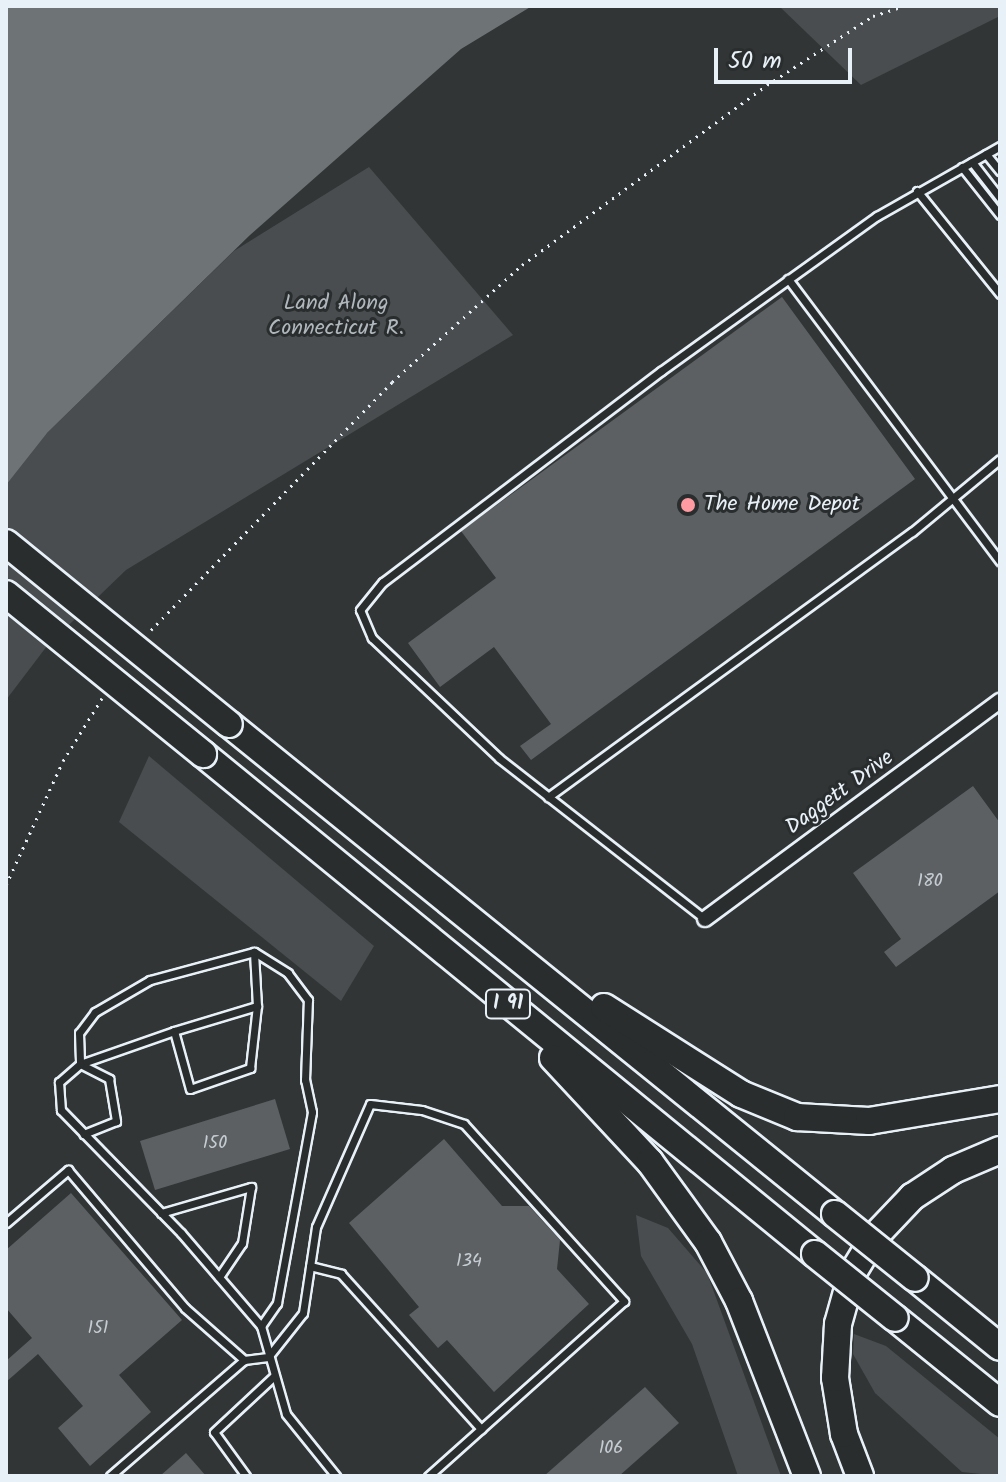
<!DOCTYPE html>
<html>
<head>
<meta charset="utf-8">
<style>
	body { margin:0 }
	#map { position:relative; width:1006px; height:1482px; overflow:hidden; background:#323536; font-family:Kalam,sans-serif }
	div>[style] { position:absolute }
	.green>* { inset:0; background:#494d4f }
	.water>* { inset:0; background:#6e7376 }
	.building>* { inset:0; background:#5c6063 }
	.path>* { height:3px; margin-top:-1.5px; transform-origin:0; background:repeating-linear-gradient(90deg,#e8f1f8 0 2px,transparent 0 8px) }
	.roads { filter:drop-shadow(2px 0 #e8f1f8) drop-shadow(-2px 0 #e8f1f8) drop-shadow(0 2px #e8f1f8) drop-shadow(0 -2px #e8f1f8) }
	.service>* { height:7px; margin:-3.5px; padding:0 3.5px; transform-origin:3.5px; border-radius:3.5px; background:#2a2d2e }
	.minor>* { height:14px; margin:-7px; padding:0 7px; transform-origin:7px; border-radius:7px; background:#2a2d2e }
	.motorway>* { height:26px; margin:-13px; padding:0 13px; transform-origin:13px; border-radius:13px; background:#2a2d2e }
	.bridges { filter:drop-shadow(2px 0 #e8f1f8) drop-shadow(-2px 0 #e8f1f8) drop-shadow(0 2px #e8f1f8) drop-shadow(0 -2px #e8f1f8) }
	.motorway-bridge>* { height:26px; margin:-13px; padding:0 13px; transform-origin:13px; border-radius:13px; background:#2a2d2e }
	.dots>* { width:22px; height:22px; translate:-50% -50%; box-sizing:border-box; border:4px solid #2a2d2e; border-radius:50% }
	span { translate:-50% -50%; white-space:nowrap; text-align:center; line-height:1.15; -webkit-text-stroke:6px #2a2d2e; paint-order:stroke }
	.number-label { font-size:18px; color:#c5cdd3 }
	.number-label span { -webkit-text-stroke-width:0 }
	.shield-label span { padding:2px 6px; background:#2a2d2e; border:2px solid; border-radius:6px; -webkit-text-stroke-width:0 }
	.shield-label { font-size:20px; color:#e8f1f8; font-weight:700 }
	.park-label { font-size:22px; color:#b0b8bd }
	.poi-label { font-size:22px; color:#e8f1f8 }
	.left { translate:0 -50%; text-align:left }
	.street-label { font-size:22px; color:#e8f1f8 }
	.frame { position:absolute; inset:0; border:8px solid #e8f1f8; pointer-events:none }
	.scale { position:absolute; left:714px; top:48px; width:138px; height:36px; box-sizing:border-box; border:4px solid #e8f1f8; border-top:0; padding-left:10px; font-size:24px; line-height:28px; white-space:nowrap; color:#e8f1f8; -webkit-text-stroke:6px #2a2d2e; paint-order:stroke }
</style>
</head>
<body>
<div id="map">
	<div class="green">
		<div style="clip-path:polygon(779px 6px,1000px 6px,1000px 16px,861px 85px)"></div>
		<div style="clip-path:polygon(369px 167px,513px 335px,126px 570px,47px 646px,6px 700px,6px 439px,47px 433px,234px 251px)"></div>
		<div style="clip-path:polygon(149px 756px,374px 946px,341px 1001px,119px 822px)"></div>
		<div style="clip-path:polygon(636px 1215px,668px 1228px,707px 1273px,781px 1476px,738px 1476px,692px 1344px,641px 1256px)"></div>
		<div style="clip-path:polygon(854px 1334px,886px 1346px,1000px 1439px,1000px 1476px,962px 1472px,875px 1393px,853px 1354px)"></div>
	</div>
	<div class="water">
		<div style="clip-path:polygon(6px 6px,532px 6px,461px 49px,250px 235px,47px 433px,6px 485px)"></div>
	</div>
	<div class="building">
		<div style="clip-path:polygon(782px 297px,915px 479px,531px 760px,520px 746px,551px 724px,494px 647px,440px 687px,408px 643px,496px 578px,461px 531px)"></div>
		<div style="clip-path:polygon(973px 786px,1000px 823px,1000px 891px,896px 967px,884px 952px,901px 939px,853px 873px)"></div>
		<div style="clip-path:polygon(275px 1099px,290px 1149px,155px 1190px,140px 1141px)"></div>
		<div style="clip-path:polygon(444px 1139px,502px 1206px,529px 1206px,560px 1240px,557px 1269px,589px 1304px,494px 1392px,447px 1340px,438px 1348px,409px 1315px,419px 1307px,349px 1223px)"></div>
		<div style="clip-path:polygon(71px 1193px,182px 1320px,119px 1375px,151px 1412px,90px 1466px,58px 1428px,83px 1406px,38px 1354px,6px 1382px,6px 1361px,32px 1338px,6px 1308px,6px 1250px)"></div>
		<div style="clip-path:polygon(645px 1387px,679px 1423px,619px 1476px,544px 1476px)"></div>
		<div style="clip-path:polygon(186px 1453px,206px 1476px,160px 1476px)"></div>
	</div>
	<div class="path">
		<div style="left:151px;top:630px;width:346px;rotate:-45.8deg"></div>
		<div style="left:392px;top:382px;width:175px;rotate:-42deg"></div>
		<div style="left:522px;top:265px;width:304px;rotate:-36.3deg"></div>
		<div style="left:767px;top:85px;width:126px;rotate:-33.1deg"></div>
		<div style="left:873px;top:16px;width:33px;rotate:-18deg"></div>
		<div style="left:6px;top:885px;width:136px;rotate:-65.3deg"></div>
		<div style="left:63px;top:761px;width:74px;rotate:-58.2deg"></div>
	</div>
	<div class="roads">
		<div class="service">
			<div style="left:986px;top:154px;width:22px;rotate:51deg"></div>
			<div style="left:972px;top:162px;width:46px;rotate:52.1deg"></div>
			<div style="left:962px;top:167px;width:61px;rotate:51.6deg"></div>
			<div style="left:917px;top:191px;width:132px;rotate:51.1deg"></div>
			<div style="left:788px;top:279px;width:353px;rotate:53.1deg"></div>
			<div style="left:548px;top:797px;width:450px;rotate:-36.1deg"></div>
			<div style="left:912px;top:532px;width:114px;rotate:-39.7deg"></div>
			<div style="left:705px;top:919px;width:261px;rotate:-142deg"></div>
			<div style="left:499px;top:758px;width:175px;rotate:-136.6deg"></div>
			<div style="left:372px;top:638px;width:30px;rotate:-113deg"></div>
			<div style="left:360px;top:610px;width:36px;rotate:-51deg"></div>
			<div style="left:383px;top:582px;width:349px;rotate:-37.2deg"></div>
			<div style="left:661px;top:371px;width:266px;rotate:-35.7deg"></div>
			<div style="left:877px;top:216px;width:142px;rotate:-29.6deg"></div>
			<div style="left:174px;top:1031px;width:87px;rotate:-16.8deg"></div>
			<div style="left:80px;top:1064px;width:100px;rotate:-19.3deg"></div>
			<div style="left:174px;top:1031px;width:60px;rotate:74.6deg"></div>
			<div style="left:190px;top:1089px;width:64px;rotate:-19.3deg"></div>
			<div style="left:250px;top:1068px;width:62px;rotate:-83.6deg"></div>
			<div style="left:257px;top:1006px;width:54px;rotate:-93.2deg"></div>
			<div style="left:80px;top:1064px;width:33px;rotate:27deg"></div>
			<div style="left:109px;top:1079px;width:43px;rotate:80.5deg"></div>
			<div style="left:116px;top:1121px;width:35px;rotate:158deg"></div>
			<div style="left:161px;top:1213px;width:94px;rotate:-16.1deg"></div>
			<div style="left:251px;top:1187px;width:57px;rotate:99.1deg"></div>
			<div style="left:242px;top:1243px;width:41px;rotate:124.1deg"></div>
			<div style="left:6px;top:1223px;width:82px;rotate:-40.5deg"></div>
			<div style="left:68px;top:1170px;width:181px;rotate:49.7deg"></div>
			<div style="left:185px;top:1308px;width:79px;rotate:41.4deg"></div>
			<div style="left:310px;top:1266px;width:32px;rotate:14deg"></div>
			<div style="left:341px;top:1274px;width:209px;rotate:47.9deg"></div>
			<div style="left:261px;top:1326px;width:28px;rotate:-55deg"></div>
			<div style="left:277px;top:1303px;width:194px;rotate:-79.6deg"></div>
			<div style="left:312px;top:1112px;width:33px;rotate:-102deg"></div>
			<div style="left:305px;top:1080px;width:80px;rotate:-87.9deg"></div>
			<div style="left:308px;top:1000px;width:34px;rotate:-127deg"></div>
			<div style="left:288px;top:973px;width:40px;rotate:-148deg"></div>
			<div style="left:254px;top:952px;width:108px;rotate:164.9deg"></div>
			<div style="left:150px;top:980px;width:64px;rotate:149.8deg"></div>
			<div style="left:95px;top:1012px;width:26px;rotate:127deg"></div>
			<div style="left:79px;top:1033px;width:31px;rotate:88deg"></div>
			<div style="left:80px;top:1064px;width:28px;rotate:139deg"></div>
			<div style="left:59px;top:1082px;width:28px;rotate:86deg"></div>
			<div style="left:61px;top:1110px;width:172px;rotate:45.7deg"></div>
			<div style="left:181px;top:1233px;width:123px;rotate:49.3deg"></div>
			<div style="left:261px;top:1326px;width:91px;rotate:74.1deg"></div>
			<div style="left:286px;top:1414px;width:80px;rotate:51.1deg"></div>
			<div style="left:110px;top:1476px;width:177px;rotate:-40.9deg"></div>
			<div style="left:244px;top:1360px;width:24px;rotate:-7deg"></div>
			<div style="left:268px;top:1357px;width:56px;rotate:-51.5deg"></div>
			<div style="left:303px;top:1313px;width:87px;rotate:-81.4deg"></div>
			<div style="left:316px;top:1227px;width:134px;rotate:-66.3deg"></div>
			<div style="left:370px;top:1104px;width:52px;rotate:6.6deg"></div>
			<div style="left:422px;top:1110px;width:44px;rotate:18.4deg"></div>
			<div style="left:464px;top:1124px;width:239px;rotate:47.9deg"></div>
			<div style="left:624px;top:1301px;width:263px;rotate:138.2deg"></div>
			<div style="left:246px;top:1476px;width:54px;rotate:-126deg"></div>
			<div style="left:214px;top:1432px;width:82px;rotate:-43deg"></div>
		</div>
		<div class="minor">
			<div style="left:705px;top:919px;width:367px;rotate:-36.5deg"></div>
		</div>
		<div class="motorway">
			<div style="left:229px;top:724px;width:779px;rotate:38.96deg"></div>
			<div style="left:203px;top:754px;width:790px;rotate:39.25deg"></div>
			<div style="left:604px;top:1007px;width:162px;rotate:32.4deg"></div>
			<div style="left:741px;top:1094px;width:61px;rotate:22.3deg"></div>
			<div style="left:797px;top:1117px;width:72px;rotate:3.2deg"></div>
			<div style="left:869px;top:1121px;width:133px;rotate:-9.5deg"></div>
			<div style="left:553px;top:1058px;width:142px;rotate:47deg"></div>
			<div style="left:650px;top:1162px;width:99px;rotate:54.1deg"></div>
			<div style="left:708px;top:1242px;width:67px;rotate:62.3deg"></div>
			<div style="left:739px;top:1301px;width:188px;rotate:68.8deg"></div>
			<div style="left:915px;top:1278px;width:109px;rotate:39.1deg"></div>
			<div style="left:895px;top:1318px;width:135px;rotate:39deg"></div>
			<div style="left:860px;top:1476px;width:45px;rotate:-110.9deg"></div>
			<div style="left:844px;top:1434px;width:57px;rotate:-99.1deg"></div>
			<div style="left:835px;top:1378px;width:54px;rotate:-86.8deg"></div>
			<div style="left:838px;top:1324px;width:52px;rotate:-74.4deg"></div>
			<div style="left:852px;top:1274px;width:44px;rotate:-58.8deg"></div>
			<div style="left:875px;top:1236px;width:54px;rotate:-46.5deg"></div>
			<div style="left:912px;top:1197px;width:49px;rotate:-33.4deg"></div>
			<div style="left:953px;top:1170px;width:51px;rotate:-23.1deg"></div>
		</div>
	</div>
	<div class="bridges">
		<div class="motorway-bridge">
			<div style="left:6px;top:543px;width:287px;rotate:39.1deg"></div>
			<div style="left:6px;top:594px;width:254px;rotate:39.1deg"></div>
			<div style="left:835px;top:1214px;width:102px;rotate:38.7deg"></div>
			<div style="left:815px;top:1254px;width:102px;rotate:38.7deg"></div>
		</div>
	</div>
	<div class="dots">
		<div style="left:688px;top:505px;background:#ff9aa2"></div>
	</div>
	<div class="number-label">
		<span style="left:930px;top:882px">180</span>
		<span style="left:215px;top:1144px">150</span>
		<span style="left:469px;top:1262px">134</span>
		<span style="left:98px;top:1329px">151</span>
		<span style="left:611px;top:1449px">106</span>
	</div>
	<div class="shield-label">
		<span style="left:508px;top:1004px">I 91</span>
	</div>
	<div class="park-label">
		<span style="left:336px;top:316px">Land Along<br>Connecticut R.</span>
	</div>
	<div class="poi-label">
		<span class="left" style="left:704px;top:505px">The Home Depot</span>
	</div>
	<div class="street-label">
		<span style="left:840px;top:793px;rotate:-36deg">Daggett Drive</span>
	</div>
	<div class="frame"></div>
	<div class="scale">50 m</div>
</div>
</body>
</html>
